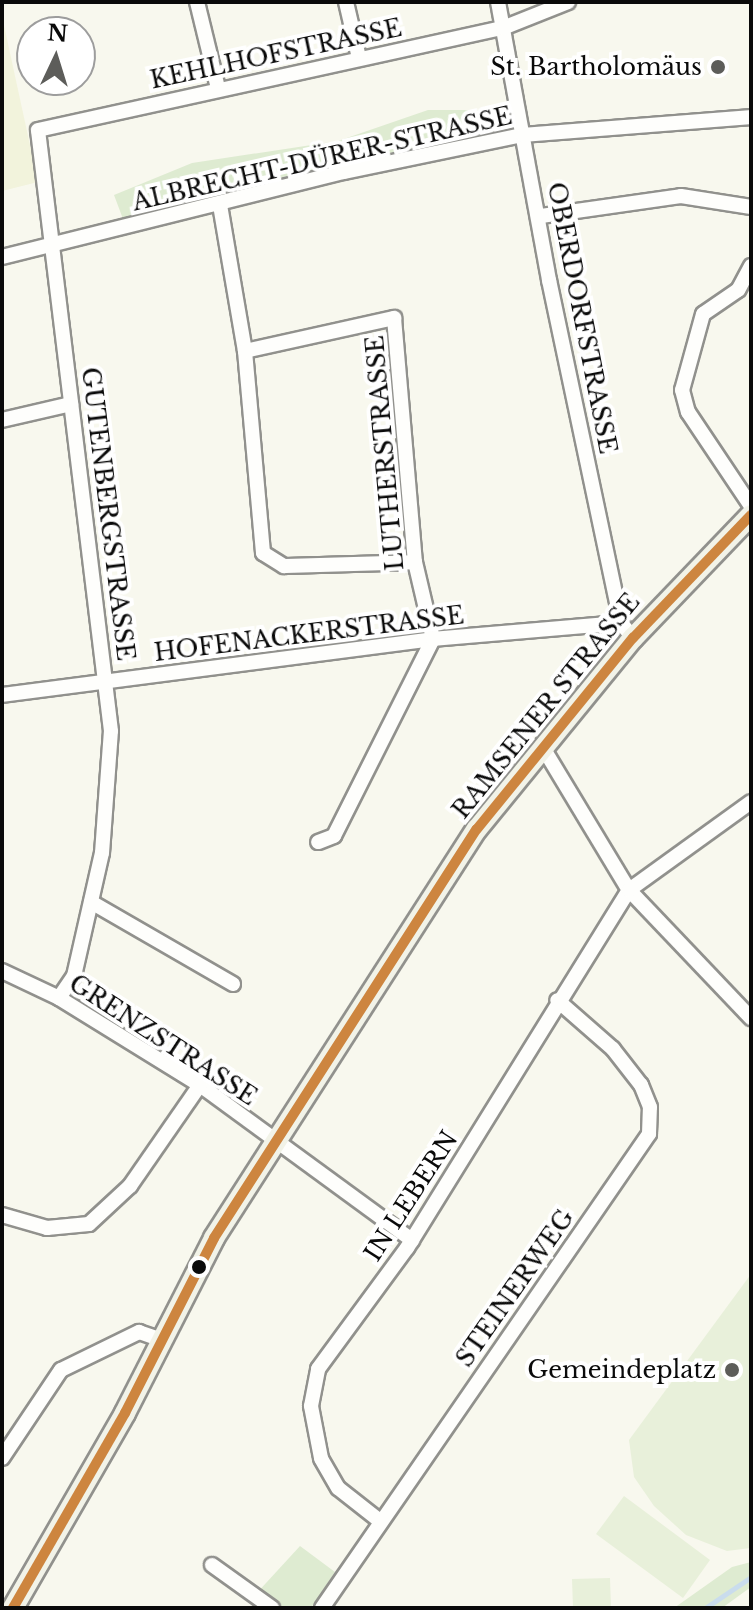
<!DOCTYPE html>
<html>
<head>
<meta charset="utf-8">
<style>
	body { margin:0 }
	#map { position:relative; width:753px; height:1610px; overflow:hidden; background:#f8f8ee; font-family:"Libre Baskerville",serif }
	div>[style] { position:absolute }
	.farmland>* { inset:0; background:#f2f3dc }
	.green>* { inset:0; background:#deebd1 }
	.pitch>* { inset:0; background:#e8f0da }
	.stream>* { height:5px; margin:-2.5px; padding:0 2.5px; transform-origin:2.5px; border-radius:2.5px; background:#c9dced }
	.roads { filter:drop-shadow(2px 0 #91918d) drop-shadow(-2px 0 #91918d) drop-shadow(0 2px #91918d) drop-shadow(0 -2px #91918d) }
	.street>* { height:14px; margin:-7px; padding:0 7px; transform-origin:7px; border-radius:7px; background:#fefefc }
	.secondary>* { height:20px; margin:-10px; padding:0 10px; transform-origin:10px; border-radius:10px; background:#f2f3e8 }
	.bus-1>* { height:10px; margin:-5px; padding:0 5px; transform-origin:5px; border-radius:5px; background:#cd853f }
	.dots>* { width:22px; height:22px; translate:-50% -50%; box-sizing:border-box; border:4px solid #fff; border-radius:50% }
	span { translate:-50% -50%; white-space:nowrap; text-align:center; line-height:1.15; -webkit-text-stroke:8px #fff; paint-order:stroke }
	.street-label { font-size:24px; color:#0a0a0a }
	.poi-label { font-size:24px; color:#0a0a0a }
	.right { translate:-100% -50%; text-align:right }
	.frame { position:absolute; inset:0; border:4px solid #0a0a0a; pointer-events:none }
	.north { position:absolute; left:16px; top:16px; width:80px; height:80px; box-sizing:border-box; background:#fff; border:2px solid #9d9d9d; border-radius:50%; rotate:4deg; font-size:22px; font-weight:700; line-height:32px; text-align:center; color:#0a0a0a }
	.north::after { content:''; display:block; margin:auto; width:28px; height:36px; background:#5d5d5a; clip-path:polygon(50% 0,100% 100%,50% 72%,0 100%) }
</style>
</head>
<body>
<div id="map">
	<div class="farmland">
		<div style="clip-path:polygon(2px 16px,38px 182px,2px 191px)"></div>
	</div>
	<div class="green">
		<div style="clip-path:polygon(428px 110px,481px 110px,490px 123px,442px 136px,445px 143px,123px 219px,114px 195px,192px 163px,338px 141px)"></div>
		<div style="clip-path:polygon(300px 1546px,335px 1572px,311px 1608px,280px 1608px,255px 1595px)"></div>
		<div style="clip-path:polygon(751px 1562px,751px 1587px,722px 1608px,674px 1608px,732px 1567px)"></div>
	</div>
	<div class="pitch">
		<div style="clip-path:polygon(751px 1274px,751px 1548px,727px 1551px,686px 1535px,654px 1506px,634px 1477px,629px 1440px)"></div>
		<div style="clip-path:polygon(624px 1496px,710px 1560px,683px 1598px,596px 1534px)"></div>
		<div style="clip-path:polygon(610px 1578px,611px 1608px,573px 1608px,572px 1579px)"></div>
	</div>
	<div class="stream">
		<div style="left:705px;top:1608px;width:55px;rotate:-34deg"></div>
	</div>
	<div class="roads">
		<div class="street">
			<div style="left:197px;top:2px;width:89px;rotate:76.3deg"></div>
			<div style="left:346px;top:2px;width:57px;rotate:76.9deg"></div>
			<div style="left:498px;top:2px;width:283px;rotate:79.6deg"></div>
			<div style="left:549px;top:280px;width:350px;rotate:78.1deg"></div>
			<div style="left:621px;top:623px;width:19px;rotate:51deg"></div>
			<div style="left:220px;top:205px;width:148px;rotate:80.3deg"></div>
			<div style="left:245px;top:351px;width:203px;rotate:84.9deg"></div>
			<div style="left:263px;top:553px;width:25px;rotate:32deg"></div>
			<div style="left:284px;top:566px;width:131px;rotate:-1.7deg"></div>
			<div style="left:541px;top:216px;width:141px;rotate:-8.1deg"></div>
			<div style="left:681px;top:196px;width:71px;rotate:8.9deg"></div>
			<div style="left:2px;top:257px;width:352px;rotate:-14deg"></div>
			<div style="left:344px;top:172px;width:183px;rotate:-11.7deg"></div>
			<div style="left:523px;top:135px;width:229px;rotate:-4.5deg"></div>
			<div style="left:751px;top:266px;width:27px;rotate:118deg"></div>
			<div style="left:738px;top:290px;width:42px;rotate:145.6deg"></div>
			<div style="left:703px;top:314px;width:79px;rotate:105.4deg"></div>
			<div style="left:682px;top:390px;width:23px;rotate:75deg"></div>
			<div style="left:688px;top:412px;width:113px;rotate:56.2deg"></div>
			<div style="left:245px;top:351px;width:153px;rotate:-12.5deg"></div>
			<div style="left:394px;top:318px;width:245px;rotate:85.1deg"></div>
			<div style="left:415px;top:562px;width:79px;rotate:76.8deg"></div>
			<div style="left:433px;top:639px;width:220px;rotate:116.7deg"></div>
			<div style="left:334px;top:836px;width:17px;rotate:159deg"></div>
			<div style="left:2px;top:420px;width:71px;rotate:-13.1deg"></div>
			<div style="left:2px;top:695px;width:435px;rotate:-7.4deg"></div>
			<div style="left:433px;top:639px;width:189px;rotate:-4.9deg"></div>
			<div style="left:542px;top:746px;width:168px;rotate:58.9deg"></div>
			<div style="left:629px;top:890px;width:177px;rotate:46.4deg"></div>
			<div style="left:91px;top:902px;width:164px;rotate:30deg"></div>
			<div style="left:2px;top:971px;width:63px;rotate:25.3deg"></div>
			<div style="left:59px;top:998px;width:166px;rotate:31.7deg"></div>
			<div style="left:200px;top:1085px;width:263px;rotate:36.2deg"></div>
			<div style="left:59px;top:998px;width:27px;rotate:-56deg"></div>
			<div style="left:74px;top:976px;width:126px;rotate:-77.2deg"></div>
			<div style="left:102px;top:853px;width:122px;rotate:-85.8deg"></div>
			<div style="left:111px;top:731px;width:605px;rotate:-96.93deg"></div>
			<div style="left:38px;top:130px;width:476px;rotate:-12.4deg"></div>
			<div style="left:503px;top:28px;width:70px;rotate:-21.8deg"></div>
			<div style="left:2px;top:1215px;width:47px;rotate:16.1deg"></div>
			<div style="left:47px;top:1228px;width:42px;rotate:-5.4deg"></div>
			<div style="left:89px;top:1224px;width:56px;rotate:-42.8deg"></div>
			<div style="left:130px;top:1186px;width:123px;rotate:-55.3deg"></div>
			<div style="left:2px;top:1458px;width:106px;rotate:-56.2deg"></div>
			<div style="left:61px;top:1370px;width:87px;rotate:-26deg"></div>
			<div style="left:139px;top:1332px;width:24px;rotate:19deg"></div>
			<div style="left:380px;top:1521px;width:53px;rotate:-141.8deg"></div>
			<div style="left:338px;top:1488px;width:34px;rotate:-120deg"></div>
			<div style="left:321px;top:1458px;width:53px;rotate:-100.9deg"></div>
			<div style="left:311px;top:1406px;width:38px;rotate:-79deg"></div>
			<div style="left:318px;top:1369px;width:150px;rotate:-53.7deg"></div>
			<div style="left:407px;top:1248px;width:421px;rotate:-58.2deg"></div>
			<div style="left:629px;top:890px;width:150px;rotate:-35.8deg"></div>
			<div style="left:212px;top:1565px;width:74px;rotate:35.6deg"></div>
			<div style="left:322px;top:1608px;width:576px;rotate:-55.4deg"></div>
			<div style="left:649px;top:1134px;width:27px;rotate:-88deg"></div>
			<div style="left:650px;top:1107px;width:24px;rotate:-112deg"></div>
			<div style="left:641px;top:1085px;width:46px;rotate:-127.9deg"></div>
			<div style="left:613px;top:1049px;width:74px;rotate:-138.8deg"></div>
		</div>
		<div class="secondary">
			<div style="left:13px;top:1608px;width:225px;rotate:-60.1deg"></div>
			<div style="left:125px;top:1413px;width:196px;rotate:-63deg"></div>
			<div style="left:214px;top:1238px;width:486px;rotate:-57.3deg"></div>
			<div style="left:477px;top:829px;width:247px;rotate:-50.8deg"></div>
			<div style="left:633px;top:638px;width:170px;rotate:-46.2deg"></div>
		</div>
	</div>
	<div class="bus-1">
		<div style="left:13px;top:1608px;width:225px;rotate:-60.1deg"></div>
		<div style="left:125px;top:1413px;width:196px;rotate:-63deg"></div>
		<div style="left:214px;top:1238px;width:486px;rotate:-57.3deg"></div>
		<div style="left:477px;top:829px;width:247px;rotate:-50.8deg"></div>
		<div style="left:633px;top:638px;width:170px;rotate:-46.2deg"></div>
	</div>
	<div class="dots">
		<div style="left:718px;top:67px;background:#5d5d5a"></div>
		<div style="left:199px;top:1267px;background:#0a0a0a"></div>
		<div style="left:732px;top:1370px;background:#5d5d5a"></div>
	</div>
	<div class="street-label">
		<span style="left:276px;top:54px;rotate:-12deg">KEHLHOFSTRASSE</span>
		<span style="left:322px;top:159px;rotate:-13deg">ALBRECHT-DÜRER-STRASSE</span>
		<span style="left:582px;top:318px;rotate:79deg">OBERDORFSTRASSE</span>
		<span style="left:385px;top:453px;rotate:-95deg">LUTHERSTRASSE</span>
		<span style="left:108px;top:514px;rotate:83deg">GUTENBERGSTRASSE</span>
		<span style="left:309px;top:634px;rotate:-7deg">HOFENACKERSTRASSE</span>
		<span style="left:546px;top:706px;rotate:-51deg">RAMSENER STRASSE</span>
		<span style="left:163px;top:1040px;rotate:33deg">GRENZSTRASSE</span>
		<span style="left:411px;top:1196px;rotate:-57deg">IN LEBERN</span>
		<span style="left:515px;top:1288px;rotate:-55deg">STEINERWEG</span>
	</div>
	<div class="poi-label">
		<span class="right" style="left:702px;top:67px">St. Bartholomäus</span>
		<span class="right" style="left:716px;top:1370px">Gemeindeplatz</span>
	</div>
	<div class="frame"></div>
	<div class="north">N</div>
</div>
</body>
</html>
